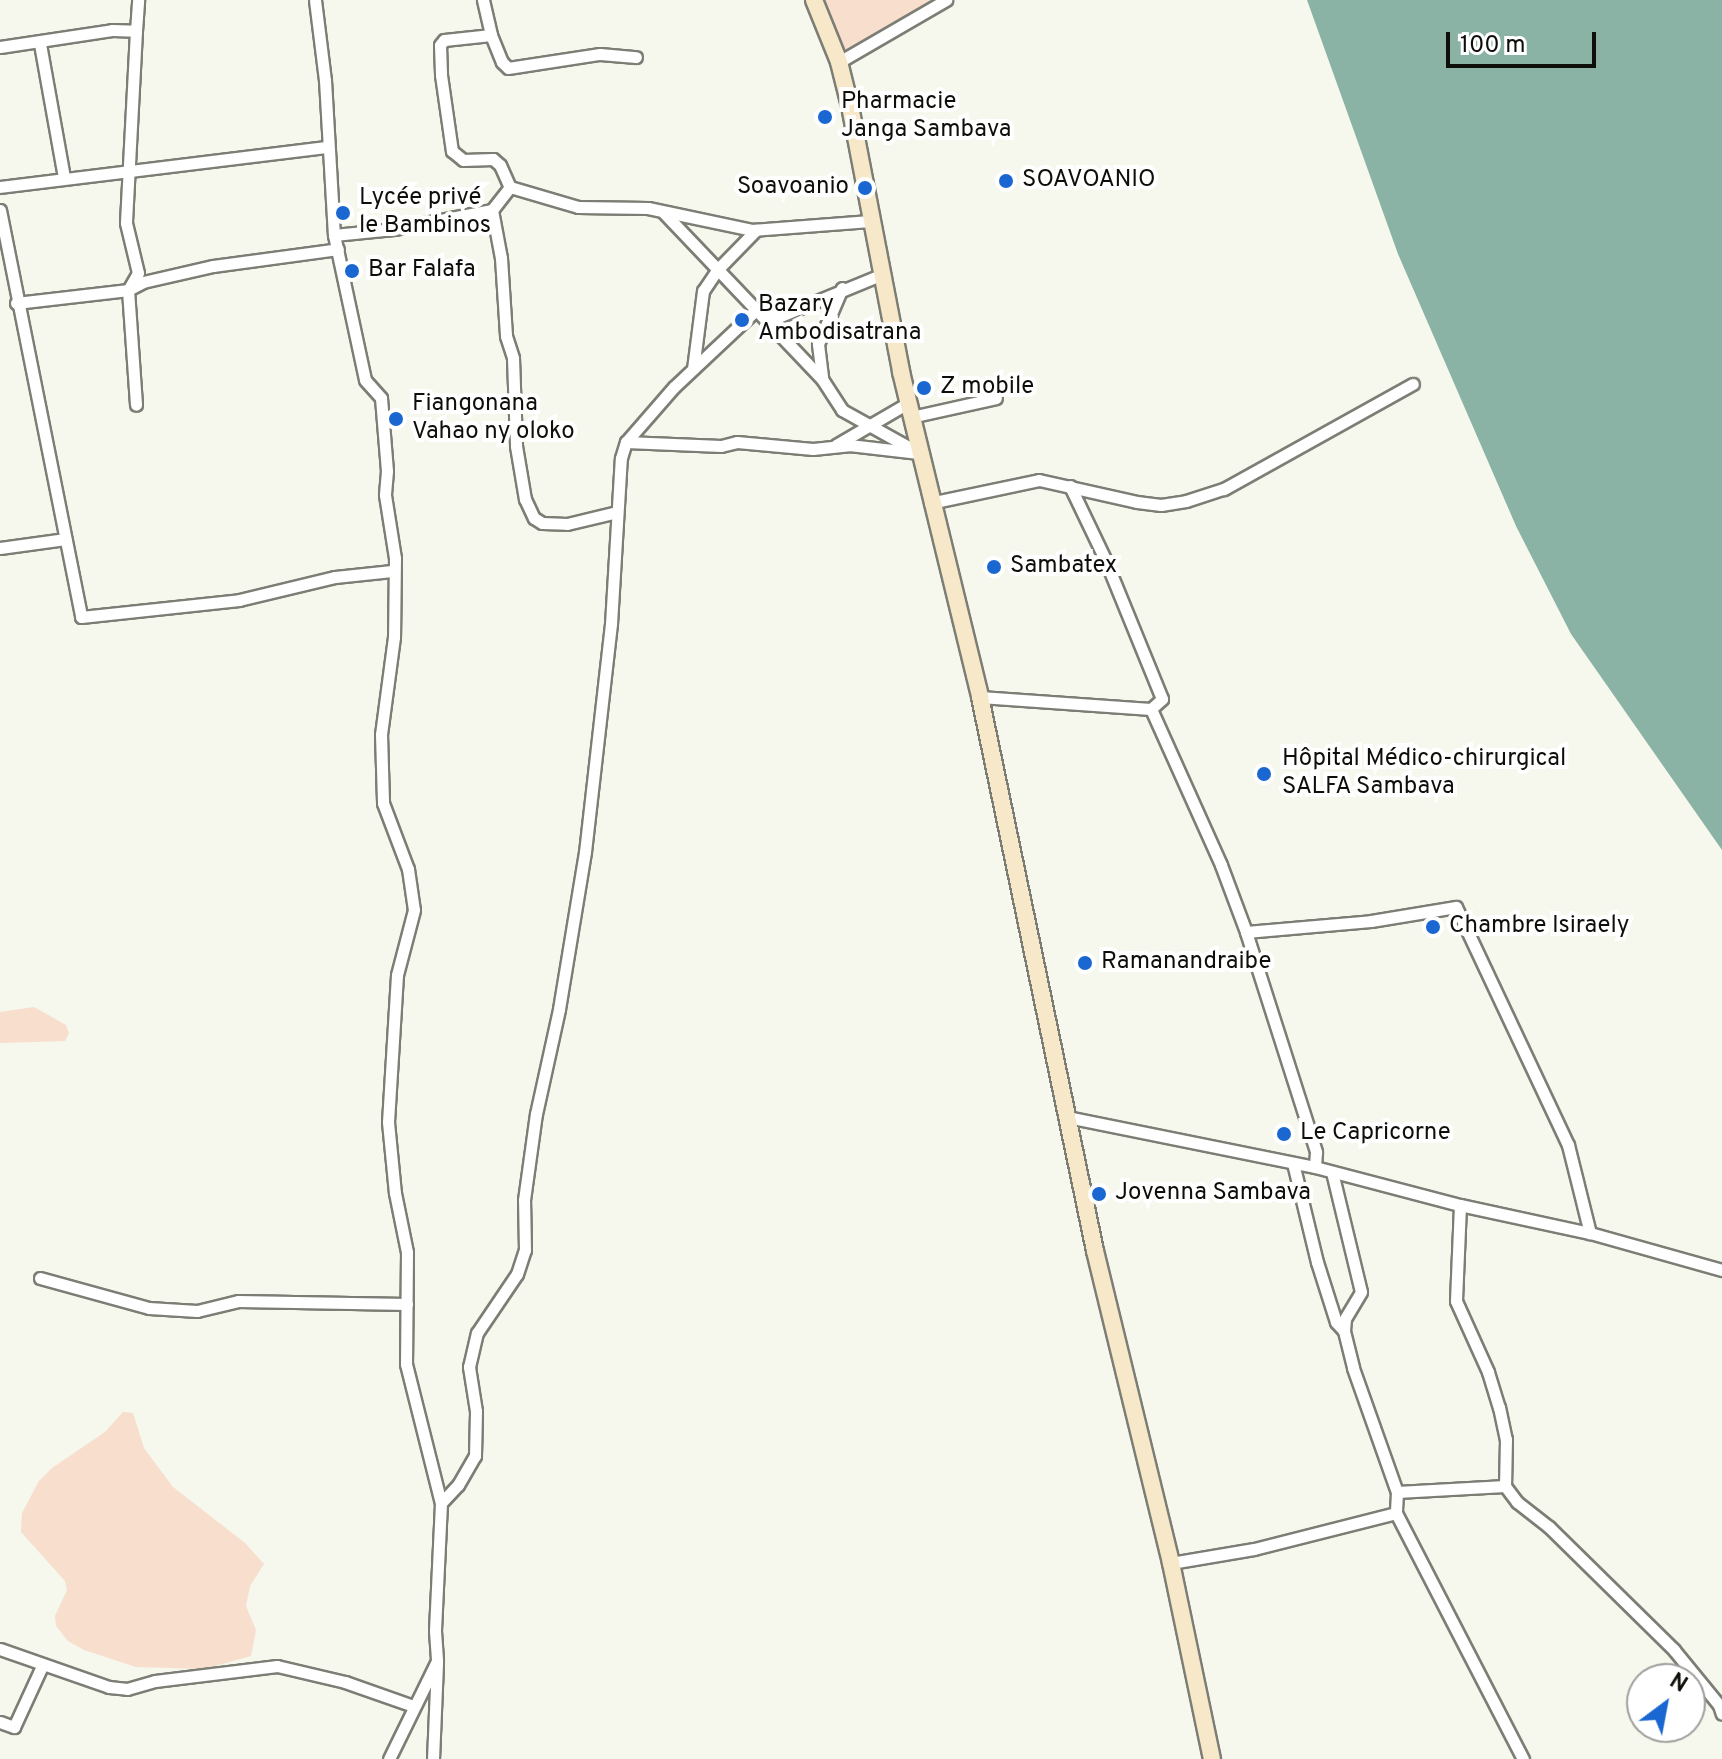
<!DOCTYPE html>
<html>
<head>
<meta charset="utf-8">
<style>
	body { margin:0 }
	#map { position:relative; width:1722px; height:1759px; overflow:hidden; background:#f6f7ed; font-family:Overpass,sans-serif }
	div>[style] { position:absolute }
	.green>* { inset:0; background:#f7decd }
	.water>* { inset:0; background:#8bb3a5 }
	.roads { filter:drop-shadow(2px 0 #7c7e75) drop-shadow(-2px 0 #7c7e75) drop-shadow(0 2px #7c7e75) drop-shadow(0 -2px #7c7e75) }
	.minor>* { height:11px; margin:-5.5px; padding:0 5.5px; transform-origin:5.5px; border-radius:5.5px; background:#fff }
	.secondary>* { height:16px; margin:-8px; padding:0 8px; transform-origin:8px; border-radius:8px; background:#f6e8c8 }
	.dots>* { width:22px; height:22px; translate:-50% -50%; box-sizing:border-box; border:4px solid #fff; border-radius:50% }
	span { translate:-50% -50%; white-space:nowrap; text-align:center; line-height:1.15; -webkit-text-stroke:8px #fff; paint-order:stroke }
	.poi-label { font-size:24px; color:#0e0e0b }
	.left { translate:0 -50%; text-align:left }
	.right { translate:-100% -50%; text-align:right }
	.north { position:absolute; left:1626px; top:1663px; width:80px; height:80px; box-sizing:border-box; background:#fff; border:2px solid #9f9f9d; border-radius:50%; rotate:32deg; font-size:22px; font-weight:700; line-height:32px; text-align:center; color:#0e0e0b }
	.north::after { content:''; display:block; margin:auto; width:28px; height:36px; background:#1b67d1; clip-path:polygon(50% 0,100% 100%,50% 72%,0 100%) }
	.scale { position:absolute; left:1446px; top:32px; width:150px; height:36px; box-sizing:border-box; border:4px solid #0e0e0b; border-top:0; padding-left:10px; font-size:24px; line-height:28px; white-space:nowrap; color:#0e0e0b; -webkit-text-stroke:6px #fff; paint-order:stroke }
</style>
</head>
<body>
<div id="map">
	<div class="green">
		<div style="clip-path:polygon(820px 0,932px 0,846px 50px)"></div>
		<div style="clip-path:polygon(34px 1007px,66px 1025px,69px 1033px,65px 1041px,0 1043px,0 1012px)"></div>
		<div style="clip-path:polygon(123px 1412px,133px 1413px,144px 1448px,173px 1487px,245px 1543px,264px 1564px,250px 1586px,246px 1606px,256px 1630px,251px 1656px,204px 1669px,136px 1667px,84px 1650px,68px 1641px,56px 1626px,55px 1616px,67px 1590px,65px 1581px,21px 1532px,22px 1513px,39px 1481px,52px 1468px,105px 1432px)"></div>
	</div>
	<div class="water">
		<div style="clip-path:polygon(1307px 0,1722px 0,1722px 850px,1571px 634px,1516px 526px,1398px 254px)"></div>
	</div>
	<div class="roads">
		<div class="minor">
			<div style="left:315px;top:0;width:81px;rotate:82.9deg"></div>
			<div style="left:325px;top:80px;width:155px;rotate:86.7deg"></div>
			<div style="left:334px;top:235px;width:148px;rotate:77.9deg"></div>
			<div style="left:365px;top:380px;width:24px;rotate:48deg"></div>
			<div style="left:381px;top:398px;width:73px;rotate:85.3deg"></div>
			<div style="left:387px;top:471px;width:24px;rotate:95deg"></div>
			<div style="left:385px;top:495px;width:64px;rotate:81deg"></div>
			<div style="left:395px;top:558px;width:79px;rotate:90.7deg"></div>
			<div style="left:394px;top:637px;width:98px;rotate:97.6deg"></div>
			<div style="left:381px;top:734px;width:69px;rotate:88.3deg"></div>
			<div style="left:383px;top:803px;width:71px;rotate:69.3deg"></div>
			<div style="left:408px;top:869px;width:41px;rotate:81.7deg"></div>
			<div style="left:414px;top:910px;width:67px;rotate:104.7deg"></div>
			<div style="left:397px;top:975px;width:147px;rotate:93.5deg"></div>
			<div style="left:388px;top:1122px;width:71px;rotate:84.4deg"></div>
			<div style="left:395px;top:1193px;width:60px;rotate:78.5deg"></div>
			<div style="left:407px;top:1252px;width:112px;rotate:90.5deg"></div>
			<div style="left:406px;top:1364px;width:143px;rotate:75.9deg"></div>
			<div style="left:441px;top:1503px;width:128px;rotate:92.7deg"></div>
			<div style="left:435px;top:1631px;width:30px;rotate:86deg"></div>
			<div style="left:437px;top:1661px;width:109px;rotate:116.1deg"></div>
			<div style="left:483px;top:0;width:36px;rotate:77deg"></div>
			<div style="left:491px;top:35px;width:29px;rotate:68deg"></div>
			<div style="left:502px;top:62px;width:8px;rotate:45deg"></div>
			<div style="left:508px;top:68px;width:93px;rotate:-8.7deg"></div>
			<div style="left:600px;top:54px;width:36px;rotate:5deg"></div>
			<div style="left:136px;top:31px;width:31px;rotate:-86deg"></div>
			<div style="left:491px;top:35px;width:47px;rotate:173.9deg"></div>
			<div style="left:444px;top:40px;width:6px;rotate:129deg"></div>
			<div style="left:440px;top:45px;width:30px;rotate:88deg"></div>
			<div style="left:441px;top:75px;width:77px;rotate:81.8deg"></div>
			<div style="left:452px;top:151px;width:14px;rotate:39deg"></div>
			<div style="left:463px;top:160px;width:30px;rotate:-2deg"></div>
			<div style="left:493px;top:159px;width:9px;rotate:41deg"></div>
			<div style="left:500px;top:165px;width:24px;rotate:66deg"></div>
			<div style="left:40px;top:44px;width:135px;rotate:79.8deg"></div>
			<div style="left:0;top:47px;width:113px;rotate:-8.6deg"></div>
			<div style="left:112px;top:30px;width:24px;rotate:2deg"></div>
			<div style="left:136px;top:31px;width:192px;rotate:93deg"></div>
			<div style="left:126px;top:223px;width:51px;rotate:76.5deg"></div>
			<div style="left:138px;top:273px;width:20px;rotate:120deg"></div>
			<div style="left:128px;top:290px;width:115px;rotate:86deg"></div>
			<div style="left:839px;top:62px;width:124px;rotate:-30.1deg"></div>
			<div style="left:0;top:187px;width:329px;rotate:-7deg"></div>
			<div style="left:0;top:210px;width:415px;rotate:78.7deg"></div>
			<div style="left:81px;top:617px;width:159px;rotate:-6.1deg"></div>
			<div style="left:239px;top:600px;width:99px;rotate:-13.5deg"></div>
			<div style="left:335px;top:577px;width:57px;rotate:-6deg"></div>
			<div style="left:492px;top:210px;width:49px;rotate:79.4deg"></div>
			<div style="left:501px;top:258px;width:78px;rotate:86.3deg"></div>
			<div style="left:506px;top:336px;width:23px;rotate:72deg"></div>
			<div style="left:513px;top:358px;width:88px;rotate:88deg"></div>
			<div style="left:516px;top:446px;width:54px;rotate:80.4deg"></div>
			<div style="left:525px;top:499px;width:21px;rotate:65deg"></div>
			<div style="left:534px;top:518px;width:9px;rotate:32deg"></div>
			<div style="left:542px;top:523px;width:25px;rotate:2deg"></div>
			<div style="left:567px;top:524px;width:51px;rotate:-13.5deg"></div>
			<div style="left:664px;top:213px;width:229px;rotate:46.4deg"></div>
			<div style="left:334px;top:235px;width:60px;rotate:-5.7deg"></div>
			<div style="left:394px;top:229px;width:100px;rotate:-11deg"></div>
			<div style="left:492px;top:210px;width:29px;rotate:-52deg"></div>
			<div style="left:510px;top:187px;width:71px;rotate:16.4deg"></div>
			<div style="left:578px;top:207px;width:70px;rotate:0.8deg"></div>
			<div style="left:648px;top:208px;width:106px;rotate:11.9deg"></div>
			<div style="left:752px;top:230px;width:118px;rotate:-4.4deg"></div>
			<div style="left:842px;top:288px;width:61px;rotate:113.2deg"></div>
			<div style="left:818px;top:344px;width:35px;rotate:83deg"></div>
			<div style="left:822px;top:379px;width:37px;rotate:57deg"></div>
			<div style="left:842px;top:410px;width:80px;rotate:29.1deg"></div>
			<div style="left:16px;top:303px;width:113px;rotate:-6.6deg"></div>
			<div style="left:128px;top:290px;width:17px;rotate:-28deg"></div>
			<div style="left:143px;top:282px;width:72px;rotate:-12.9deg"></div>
			<div style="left:213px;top:266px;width:126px;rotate:-7.7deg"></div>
			<div style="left:693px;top:369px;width:79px;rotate:-82.7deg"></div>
			<div style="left:703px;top:291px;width:25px;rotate:-56deg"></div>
			<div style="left:717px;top:270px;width:56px;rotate:-45.7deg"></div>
			<div style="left:911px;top:417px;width:87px;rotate:-12.6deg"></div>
			<div style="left:626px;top:442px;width:95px;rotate:2.4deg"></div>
			<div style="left:721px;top:446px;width:16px;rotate:-14deg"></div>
			<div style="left:737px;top:442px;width:76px;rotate:5.3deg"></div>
			<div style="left:813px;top:449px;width:36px;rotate:-6deg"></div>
			<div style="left:849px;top:445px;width:70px;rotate:6.5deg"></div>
			<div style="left:836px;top:445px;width:83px;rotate:-30.3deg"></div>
			<div style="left:1070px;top:486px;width:81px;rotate:64.4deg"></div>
			<div style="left:1105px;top:559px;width:151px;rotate:67.8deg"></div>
			<div style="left:1162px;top:699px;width:15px;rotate:138deg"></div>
			<div style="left:930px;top:503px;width:111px;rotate:-11.9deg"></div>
			<div style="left:1039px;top:480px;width:100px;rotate:12.7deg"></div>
			<div style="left:1137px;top:502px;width:24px;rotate:7deg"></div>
			<div style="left:1161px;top:505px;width:25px;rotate:-9deg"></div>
			<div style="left:1186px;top:501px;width:40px;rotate:-18deg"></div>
			<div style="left:1224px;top:489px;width:216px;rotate:-29.1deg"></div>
			<div style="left:0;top:548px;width:66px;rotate:-7.9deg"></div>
			<div style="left:980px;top:697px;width:171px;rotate:4deg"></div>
			<div style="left:1151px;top:709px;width:171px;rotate:65.8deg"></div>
			<div style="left:1221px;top:865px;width:72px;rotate:69.5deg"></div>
			<div style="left:1246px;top:932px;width:231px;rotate:72.3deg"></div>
			<div style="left:1316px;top:1152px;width:15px;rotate:94deg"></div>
			<div style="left:1246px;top:932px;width:125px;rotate:-5deg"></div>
			<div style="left:1371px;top:921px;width:86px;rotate:-9.4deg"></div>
			<div style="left:1456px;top:907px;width:263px;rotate:64.8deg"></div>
			<div style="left:1568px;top:1145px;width:91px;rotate:76deg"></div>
			<div style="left:1067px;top:1117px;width:253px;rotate:11.4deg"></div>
			<div style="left:1315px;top:1167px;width:150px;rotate:14.7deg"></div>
			<div style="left:1460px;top:1205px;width:133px;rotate:12.2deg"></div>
			<div style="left:1590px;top:1233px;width:137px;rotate:15.7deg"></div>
			<div style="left:1293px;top:1163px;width:102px;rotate:76.4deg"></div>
			<div style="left:1317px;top:1262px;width:63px;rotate:72.4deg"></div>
			<div style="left:1336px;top:1322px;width:12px;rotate:48deg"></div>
			<div style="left:1332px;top:1172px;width:123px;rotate:76.4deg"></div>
			<div style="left:1361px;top:1292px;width:31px;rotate:121deg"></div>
			<div style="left:1345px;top:1319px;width:12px;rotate:95deg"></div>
			<div style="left:1344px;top:1331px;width:38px;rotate:76deg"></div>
			<div style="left:1353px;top:1368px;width:132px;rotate:70.5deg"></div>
			<div style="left:1397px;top:1492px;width:21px;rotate:93deg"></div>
			<div style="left:1396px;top:1513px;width:277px;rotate:62.7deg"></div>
			<div style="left:1460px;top:1205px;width:96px;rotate:92.4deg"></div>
			<div style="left:1456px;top:1301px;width:78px;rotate:65.7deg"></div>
			<div style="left:1488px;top:1372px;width:37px;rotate:73deg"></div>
			<div style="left:1499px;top:1407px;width:33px;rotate:78deg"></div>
			<div style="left:1506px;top:1439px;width:47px;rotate:91.2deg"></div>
			<div style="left:40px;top:1278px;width:113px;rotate:15.4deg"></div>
			<div style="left:149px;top:1308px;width:48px;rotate:3.6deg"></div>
			<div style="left:197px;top:1311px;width:42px;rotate:-13.7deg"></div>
			<div style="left:238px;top:1301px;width:169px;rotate:1deg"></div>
			<div style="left:1397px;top:1492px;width:108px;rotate:-3.2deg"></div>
			<div style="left:1505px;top:1486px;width:20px;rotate:53deg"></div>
			<div style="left:1517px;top:1502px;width:41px;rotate:38deg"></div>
			<div style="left:1549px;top:1527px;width:175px;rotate:44.5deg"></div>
			<div style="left:1674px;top:1650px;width:71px;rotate:50.7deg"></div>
			<div style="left:1719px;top:1705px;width:9px;rotate:72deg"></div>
			<div style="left:441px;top:1503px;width:25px;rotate:-47deg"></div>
			<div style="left:458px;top:1485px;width:34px;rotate:-60deg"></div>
			<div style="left:475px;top:1456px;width:45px;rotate:-88.7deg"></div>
			<div style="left:476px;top:1411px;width:45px;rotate:-99deg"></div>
			<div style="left:469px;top:1367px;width:35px;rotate:-77deg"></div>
			<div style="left:477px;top:1333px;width:71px;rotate:-55.9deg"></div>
			<div style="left:517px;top:1274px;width:25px;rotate:-72deg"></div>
			<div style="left:525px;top:1250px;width:50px;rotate:-91.1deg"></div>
			<div style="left:524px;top:1200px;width:87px;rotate:-82.1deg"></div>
			<div style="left:536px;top:1114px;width:107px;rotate:-77.6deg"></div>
			<div style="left:559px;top:1009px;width:159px;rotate:-80.6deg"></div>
			<div style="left:585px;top:852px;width:229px;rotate:-83.5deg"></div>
			<div style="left:611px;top:624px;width:166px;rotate:-86.6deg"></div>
			<div style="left:621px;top:458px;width:17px;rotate:-73deg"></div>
			<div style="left:626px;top:442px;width:73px;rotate:-48.9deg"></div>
			<div style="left:674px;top:387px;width:112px;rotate:-43.2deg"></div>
			<div style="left:756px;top:310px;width:23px;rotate:18deg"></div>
			<div style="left:778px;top:317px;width:113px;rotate:-22.3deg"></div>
			<div style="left:1171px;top:1563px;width:84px;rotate:-9.6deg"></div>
			<div style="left:1254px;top:1549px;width:146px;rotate:-14.2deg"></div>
			<div style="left:0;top:1649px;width:115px;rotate:19.2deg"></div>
			<div style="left:109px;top:1687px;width:18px;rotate:6deg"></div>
			<div style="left:127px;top:1689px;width:29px;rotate:-16deg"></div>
			<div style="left:155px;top:1681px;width:123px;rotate:-7deg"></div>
			<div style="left:277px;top:1666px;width:70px;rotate:13.2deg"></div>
			<div style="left:345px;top:1682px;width:72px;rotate:19.4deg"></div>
			<div style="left:0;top:1722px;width:15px;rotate:20deg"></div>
			<div style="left:14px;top:1727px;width:69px;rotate:-65.3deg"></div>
			<div style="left:433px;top:1759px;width:97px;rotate:-87.6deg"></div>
		</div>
		<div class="secondary">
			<div style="left:814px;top:0;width:67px;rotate:68deg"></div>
			<div style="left:839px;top:62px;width:45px;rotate:76deg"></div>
			<div style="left:850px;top:106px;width:271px;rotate:79.1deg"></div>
			<div style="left:901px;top:372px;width:334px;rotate:76.3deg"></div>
			<div style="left:980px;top:697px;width:566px;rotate:78.27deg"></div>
			<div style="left:1095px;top:1251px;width:321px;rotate:76.3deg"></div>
			<div style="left:1171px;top:1563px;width:200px;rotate:78.2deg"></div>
		</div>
	</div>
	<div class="dots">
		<div style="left:825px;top:117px;background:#1b67d1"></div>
		<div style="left:1006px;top:181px;background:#1b67d1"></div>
		<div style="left:865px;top:188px;background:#1b67d1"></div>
		<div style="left:343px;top:213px;background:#1b67d1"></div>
		<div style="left:352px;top:271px;background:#1b67d1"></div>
		<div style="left:742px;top:320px;background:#1b67d1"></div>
		<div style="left:924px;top:388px;background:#1b67d1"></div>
		<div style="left:396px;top:419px;background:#1b67d1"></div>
		<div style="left:994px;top:567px;background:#1b67d1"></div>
		<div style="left:1264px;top:774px;background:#1b67d1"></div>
		<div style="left:1433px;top:927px;background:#1b67d1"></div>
		<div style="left:1085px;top:963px;background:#1b67d1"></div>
		<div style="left:1284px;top:1134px;background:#1b67d1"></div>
		<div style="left:1099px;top:1194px;background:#1b67d1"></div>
	</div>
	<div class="poi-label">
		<span class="left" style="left:841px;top:117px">Pharmacie<br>Janga Sambava</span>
		<span class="left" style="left:1022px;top:181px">SOAVOANIO</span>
		<span class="right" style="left:849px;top:188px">Soavoanio</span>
		<span class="left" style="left:359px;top:213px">Lycée privé<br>le Bambinos</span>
		<span class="left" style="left:368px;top:271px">Bar Falafa</span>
		<span class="left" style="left:758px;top:320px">Bazary<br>Ambodisatrana</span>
		<span class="left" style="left:940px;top:388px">Z mobile</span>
		<span class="left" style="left:412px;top:419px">Fiangonana<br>Vahao ny oloko</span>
		<span class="left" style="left:1010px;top:567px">Sambatex</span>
		<span class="left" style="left:1282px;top:774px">Hôpital Médico-chirurgical<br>SALFA Sambava</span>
		<span class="left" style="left:1449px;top:927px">Chambre Isiraely</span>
		<span class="left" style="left:1101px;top:963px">Ramanandraibe</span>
		<span class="left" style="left:1300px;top:1134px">Le Capricorne</span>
		<span class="left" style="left:1115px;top:1194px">Jovenna Sambava</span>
	</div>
	<div class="north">N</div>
	<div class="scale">100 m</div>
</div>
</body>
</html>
